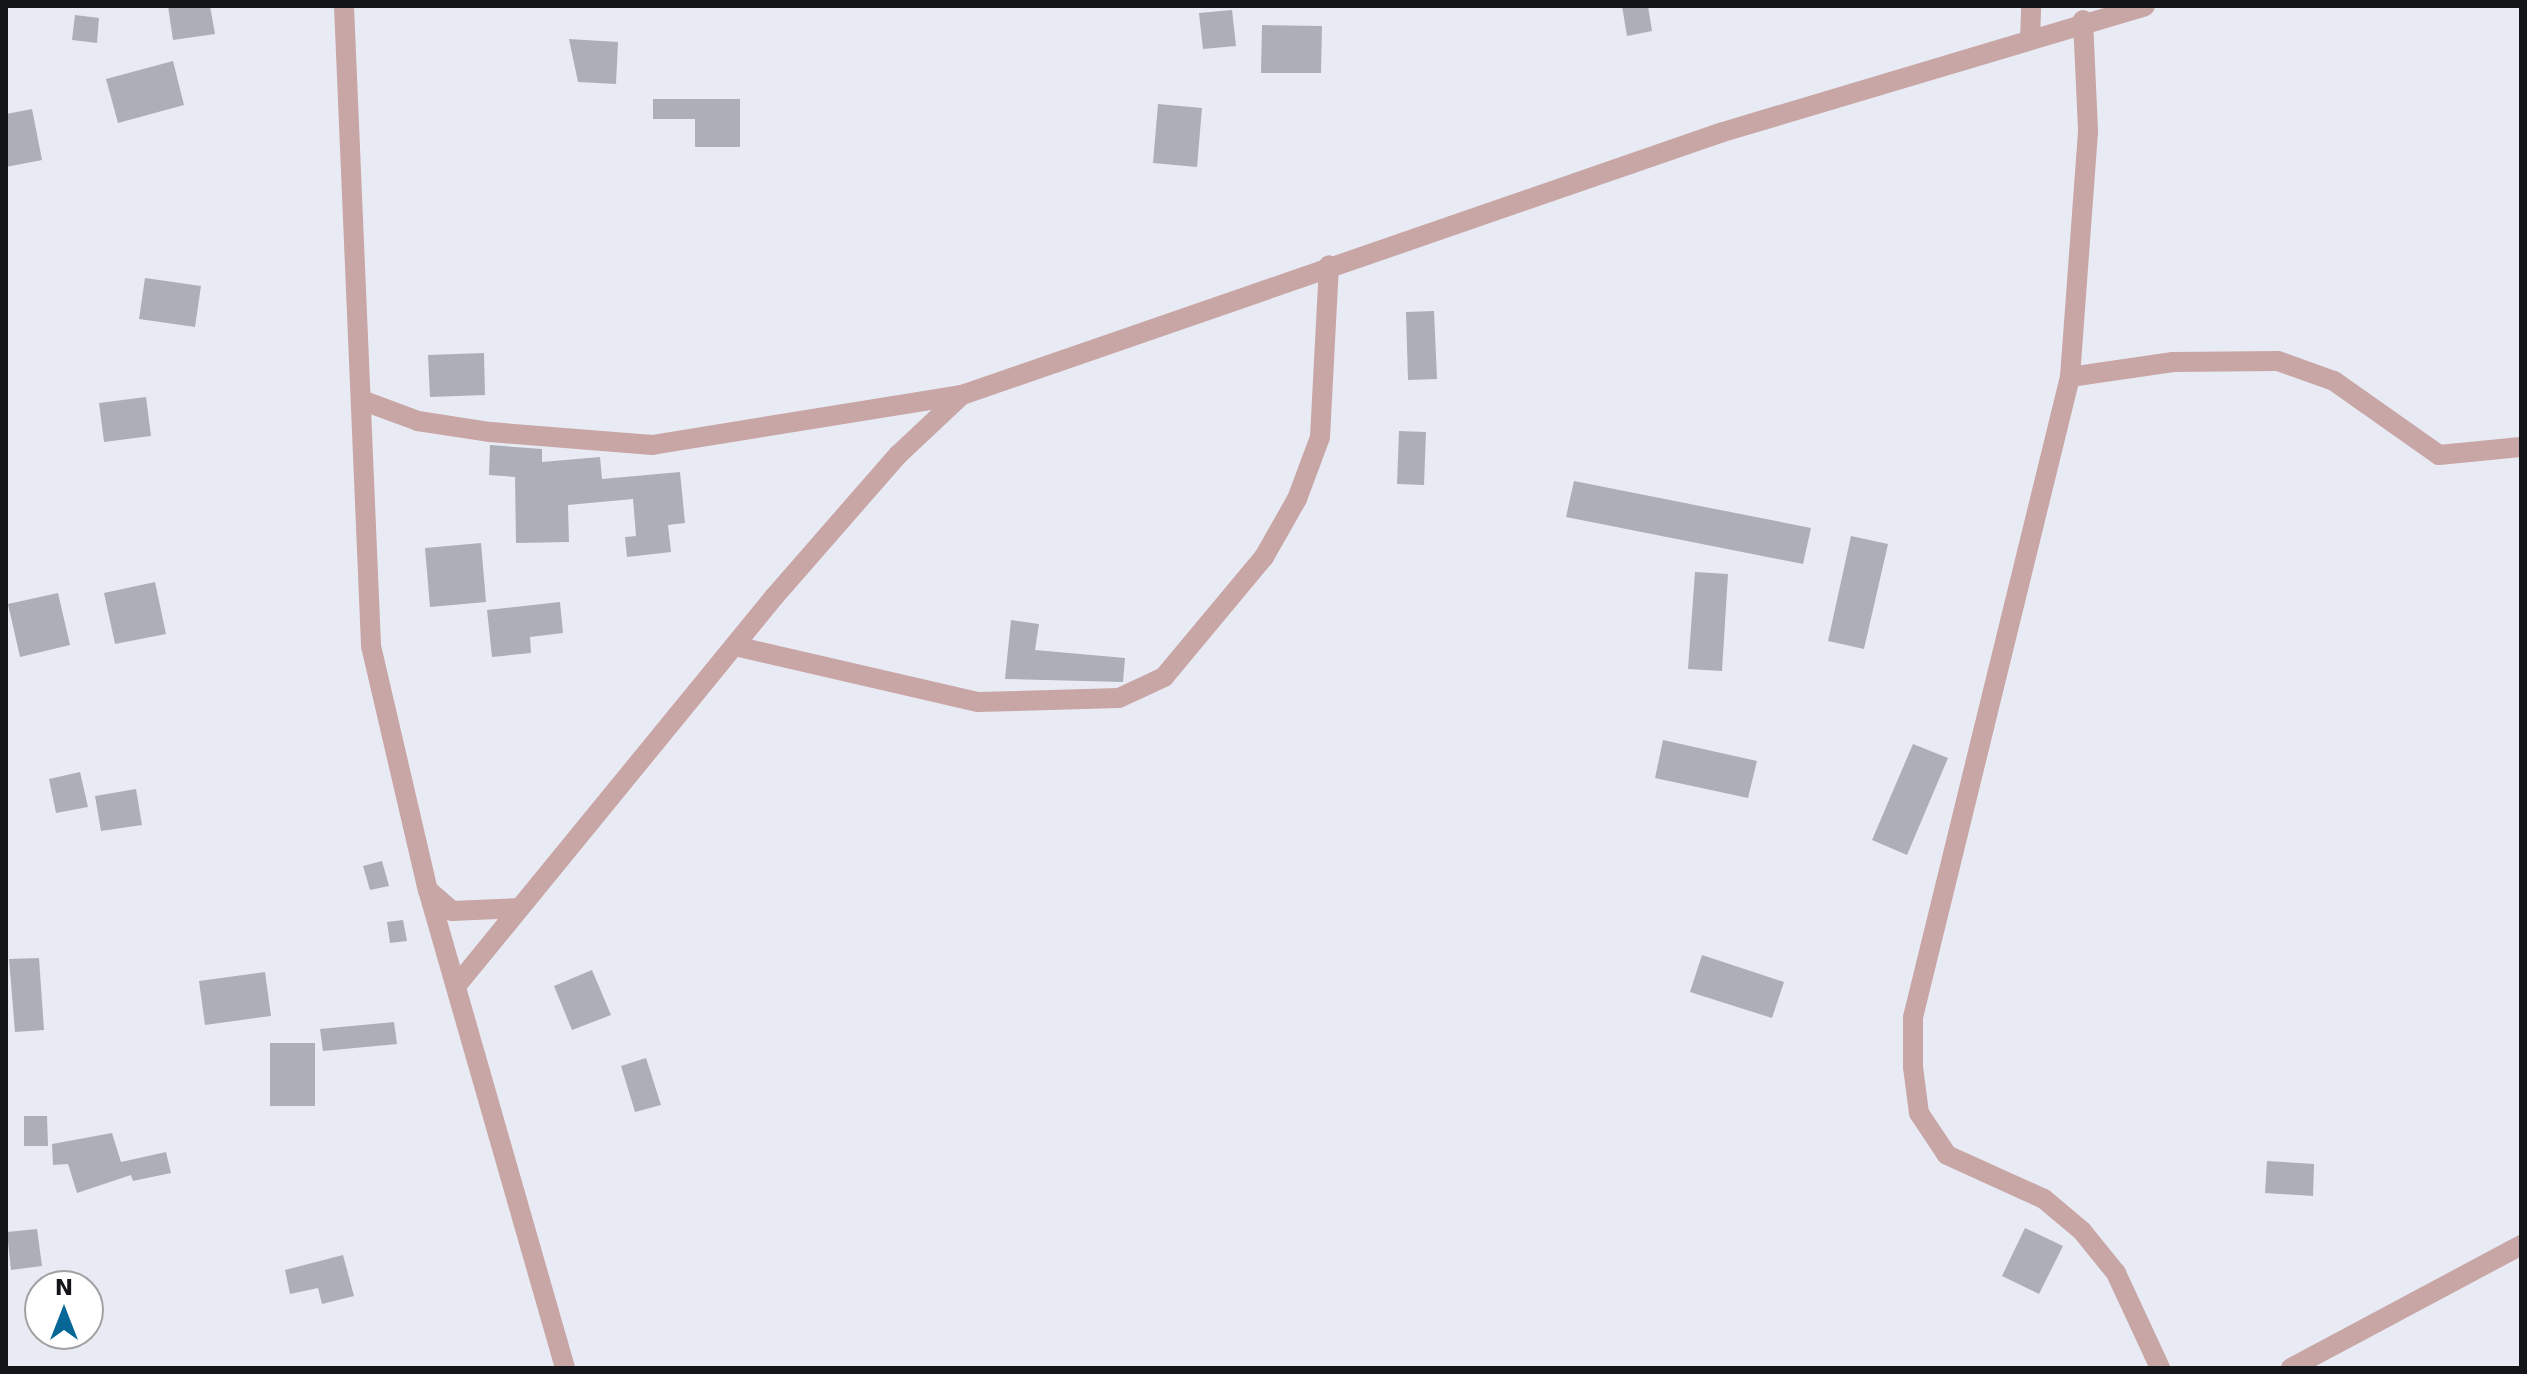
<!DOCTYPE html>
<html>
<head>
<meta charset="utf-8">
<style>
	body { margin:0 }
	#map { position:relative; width:2527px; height:1374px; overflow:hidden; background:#e9ebf4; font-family:"DejaVu Sans",sans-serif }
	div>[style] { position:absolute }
	.building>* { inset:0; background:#adafb7 }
	.street>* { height:20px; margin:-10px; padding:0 10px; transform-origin:10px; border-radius:10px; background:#c8a6a6 }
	span { translate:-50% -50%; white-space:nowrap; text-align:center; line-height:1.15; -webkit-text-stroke:7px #fff; paint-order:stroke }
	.frame { position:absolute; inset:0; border:8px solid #141518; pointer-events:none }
	.north { position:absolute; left:24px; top:1270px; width:80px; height:80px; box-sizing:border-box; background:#fff; border:2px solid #a1a1a3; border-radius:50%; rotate:0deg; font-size:22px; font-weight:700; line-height:32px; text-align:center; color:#141518 }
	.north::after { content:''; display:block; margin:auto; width:28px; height:36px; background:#066796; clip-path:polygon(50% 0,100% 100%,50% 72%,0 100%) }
</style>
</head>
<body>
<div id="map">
	<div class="building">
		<div style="clip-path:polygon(168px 6px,210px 6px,215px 34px,173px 40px)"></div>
		<div style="clip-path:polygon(1622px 6px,1648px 6px,1652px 31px,1627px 36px)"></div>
		<div style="clip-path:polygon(1232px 10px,1236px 46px,1203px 49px,1199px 13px)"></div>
		<div style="clip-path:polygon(75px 15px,99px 18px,97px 43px,72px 40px)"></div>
		<div style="clip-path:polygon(1262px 25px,1322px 26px,1321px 73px,1261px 73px)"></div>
		<div style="clip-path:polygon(569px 39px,618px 42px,616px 84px,578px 82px)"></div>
		<div style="clip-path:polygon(173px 61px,184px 105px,118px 123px,106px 79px)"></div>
		<div style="clip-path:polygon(653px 99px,740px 99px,740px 147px,695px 147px,695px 119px,653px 119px)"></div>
		<div style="clip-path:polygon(1158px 104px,1202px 108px,1197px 167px,1153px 163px)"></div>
		<div style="clip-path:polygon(32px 109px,42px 160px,6px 167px,6px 114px)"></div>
		<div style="clip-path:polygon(145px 278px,201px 286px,195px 327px,139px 319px)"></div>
		<div style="clip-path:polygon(1434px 311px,1437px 379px,1408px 380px,1406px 312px)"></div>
		<div style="clip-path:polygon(484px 353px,485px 395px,430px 397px,428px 355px)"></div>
		<div style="clip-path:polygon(146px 397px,151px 436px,104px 442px,99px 403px)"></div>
		<div style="clip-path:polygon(1399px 431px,1426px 432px,1424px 485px,1397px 484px)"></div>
		<div style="clip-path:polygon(490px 445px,542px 449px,542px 462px,600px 457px,602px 479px,680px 472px,685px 523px,668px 525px,671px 552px,627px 557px,625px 537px,636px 536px,633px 499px,568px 505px,569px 542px,516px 543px,515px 477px,489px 475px)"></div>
		<div style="clip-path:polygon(1574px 481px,1811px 528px,1803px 564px,1566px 517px)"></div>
		<div style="clip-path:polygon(1851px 536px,1888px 544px,1864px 649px,1828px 641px)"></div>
		<div style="clip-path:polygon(481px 543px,486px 602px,430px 607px,425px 548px)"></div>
		<div style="clip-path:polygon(1695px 572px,1728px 574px,1722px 671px,1688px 669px)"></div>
		<div style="clip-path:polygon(155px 582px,166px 634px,115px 644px,104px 593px)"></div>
		<div style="clip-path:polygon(58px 593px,70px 645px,20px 657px,8px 604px)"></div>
		<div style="clip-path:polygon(560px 602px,563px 633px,530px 637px,531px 653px,492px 657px,487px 610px)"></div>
		<div style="clip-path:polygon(1011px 620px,1039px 624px,1035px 650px,1125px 658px,1123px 682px,1005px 679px)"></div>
		<div style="clip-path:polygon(1663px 740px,1757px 761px,1748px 798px,1655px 778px)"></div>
		<div style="clip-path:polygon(1913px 744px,1948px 758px,1907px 855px,1872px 840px)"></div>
		<div style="clip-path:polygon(80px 772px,88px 807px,56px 813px,49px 779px)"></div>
		<div style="clip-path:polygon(136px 789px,142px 825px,101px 831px,95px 796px)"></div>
		<div style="clip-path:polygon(382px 861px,389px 886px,370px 890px,363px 866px)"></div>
		<div style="clip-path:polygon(403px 920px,407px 941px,390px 943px,387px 922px)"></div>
		<div style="clip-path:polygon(1702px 955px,1784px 982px,1772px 1018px,1690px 992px)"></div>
		<div style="clip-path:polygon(39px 958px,44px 1030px,15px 1032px,9px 959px)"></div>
		<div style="clip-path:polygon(592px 970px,611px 1015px,572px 1030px,554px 986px)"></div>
		<div style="clip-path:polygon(265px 972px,271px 1016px,205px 1025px,199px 981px)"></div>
		<div style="clip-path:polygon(394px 1022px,397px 1044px,323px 1051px,320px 1029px)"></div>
		<div style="clip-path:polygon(270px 1043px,315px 1043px,315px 1106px,270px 1106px)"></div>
		<div style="clip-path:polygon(646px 1058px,661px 1105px,635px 1112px,621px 1066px)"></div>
		<div style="clip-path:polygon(24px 1116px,47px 1116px,48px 1146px,24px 1146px)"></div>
		<div style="clip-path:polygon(112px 1133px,121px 1162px,166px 1152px,171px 1173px,133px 1181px,131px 1175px,77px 1193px,68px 1164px,53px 1165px,52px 1144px)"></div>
		<div style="clip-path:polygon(2267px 1161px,2314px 1164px,2313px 1196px,2265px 1193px)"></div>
		<div style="clip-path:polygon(2025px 1228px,2063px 1246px,2039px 1294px,2002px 1276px)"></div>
		<div style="clip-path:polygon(37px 1229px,42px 1266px,11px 1270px,7px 1232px)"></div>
		<div style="clip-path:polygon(343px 1255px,354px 1296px,322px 1304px,318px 1288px,290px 1294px,285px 1270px)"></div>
	</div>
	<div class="street">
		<div style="left:344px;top:6px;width:641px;rotate:87.58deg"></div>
		<div style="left:371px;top:646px;width:251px;rotate:76.9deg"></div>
		<div style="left:428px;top:890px;width:497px;rotate:74deg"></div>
		<div style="left:2083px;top:20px;width:112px;rotate:87.4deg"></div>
		<div style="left:2088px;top:132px;width:246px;rotate:94.2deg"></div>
		<div style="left:2070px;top:377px;width:659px;rotate:103.78deg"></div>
		<div style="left:1913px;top:1017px;width:50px;rotate:90deg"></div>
		<div style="left:1913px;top:1067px;width:46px;rotate:82.6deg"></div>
		<div style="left:1919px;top:1113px;width:50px;rotate:56.3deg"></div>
		<div style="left:1947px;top:1155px;width:107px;rotate:24.4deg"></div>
		<div style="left:2044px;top:1199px;width:50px;rotate:40.1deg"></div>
		<div style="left:2082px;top:1231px;width:54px;rotate:51deg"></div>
		<div style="left:2116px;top:1273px;width:105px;rotate:65.1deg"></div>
		<div style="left:2030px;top:40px;width:34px;rotate:-88deg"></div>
		<div style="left:2070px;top:377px;width:104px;rotate:-8.3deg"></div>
		<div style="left:2173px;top:362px;width:105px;rotate:-0.5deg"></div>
		<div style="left:2278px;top:361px;width:59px;rotate:19.7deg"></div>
		<div style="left:2334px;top:381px;width:128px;rotate:35.2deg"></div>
		<div style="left:2439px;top:455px;width:82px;rotate:-5.6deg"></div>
		<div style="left:364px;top:401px;width:58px;rotate:20.3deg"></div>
		<div style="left:418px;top:421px;width:73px;rotate:8.7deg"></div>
		<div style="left:490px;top:432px;width:163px;rotate:4.6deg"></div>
		<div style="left:652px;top:445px;width:314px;rotate:-9.2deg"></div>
		<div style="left:735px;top:646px;width:249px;rotate:13deg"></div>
		<div style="left:978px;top:702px;width:141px;rotate:-1.6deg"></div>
		<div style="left:1119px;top:698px;width:50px;rotate:-25deg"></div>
		<div style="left:1164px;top:677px;width:156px;rotate:-50.2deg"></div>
		<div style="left:1264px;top:557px;width:67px;rotate:-60.4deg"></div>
		<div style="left:1297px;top:499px;width:66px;rotate:-69.6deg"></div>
		<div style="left:1320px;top:437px;width:172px;rotate:-87deg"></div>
		<div style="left:428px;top:890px;width:32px;rotate:41deg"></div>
		<div style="left:452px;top:911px;width:68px;rotate:-2.5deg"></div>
		<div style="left:457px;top:985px;width:501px;rotate:-50.75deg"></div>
		<div style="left:774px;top:597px;width:189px;rotate:-48.9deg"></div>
		<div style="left:898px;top:455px;width:88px;rotate:-43.2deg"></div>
		<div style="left:962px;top:395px;width:805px;rotate:-19.07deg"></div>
		<div style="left:1723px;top:132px;width:440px;rotate:-16.6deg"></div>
		<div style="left:2291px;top:1368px;width:261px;rotate:-28.1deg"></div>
	</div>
	<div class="frame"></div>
	<div class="north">N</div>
</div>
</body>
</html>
